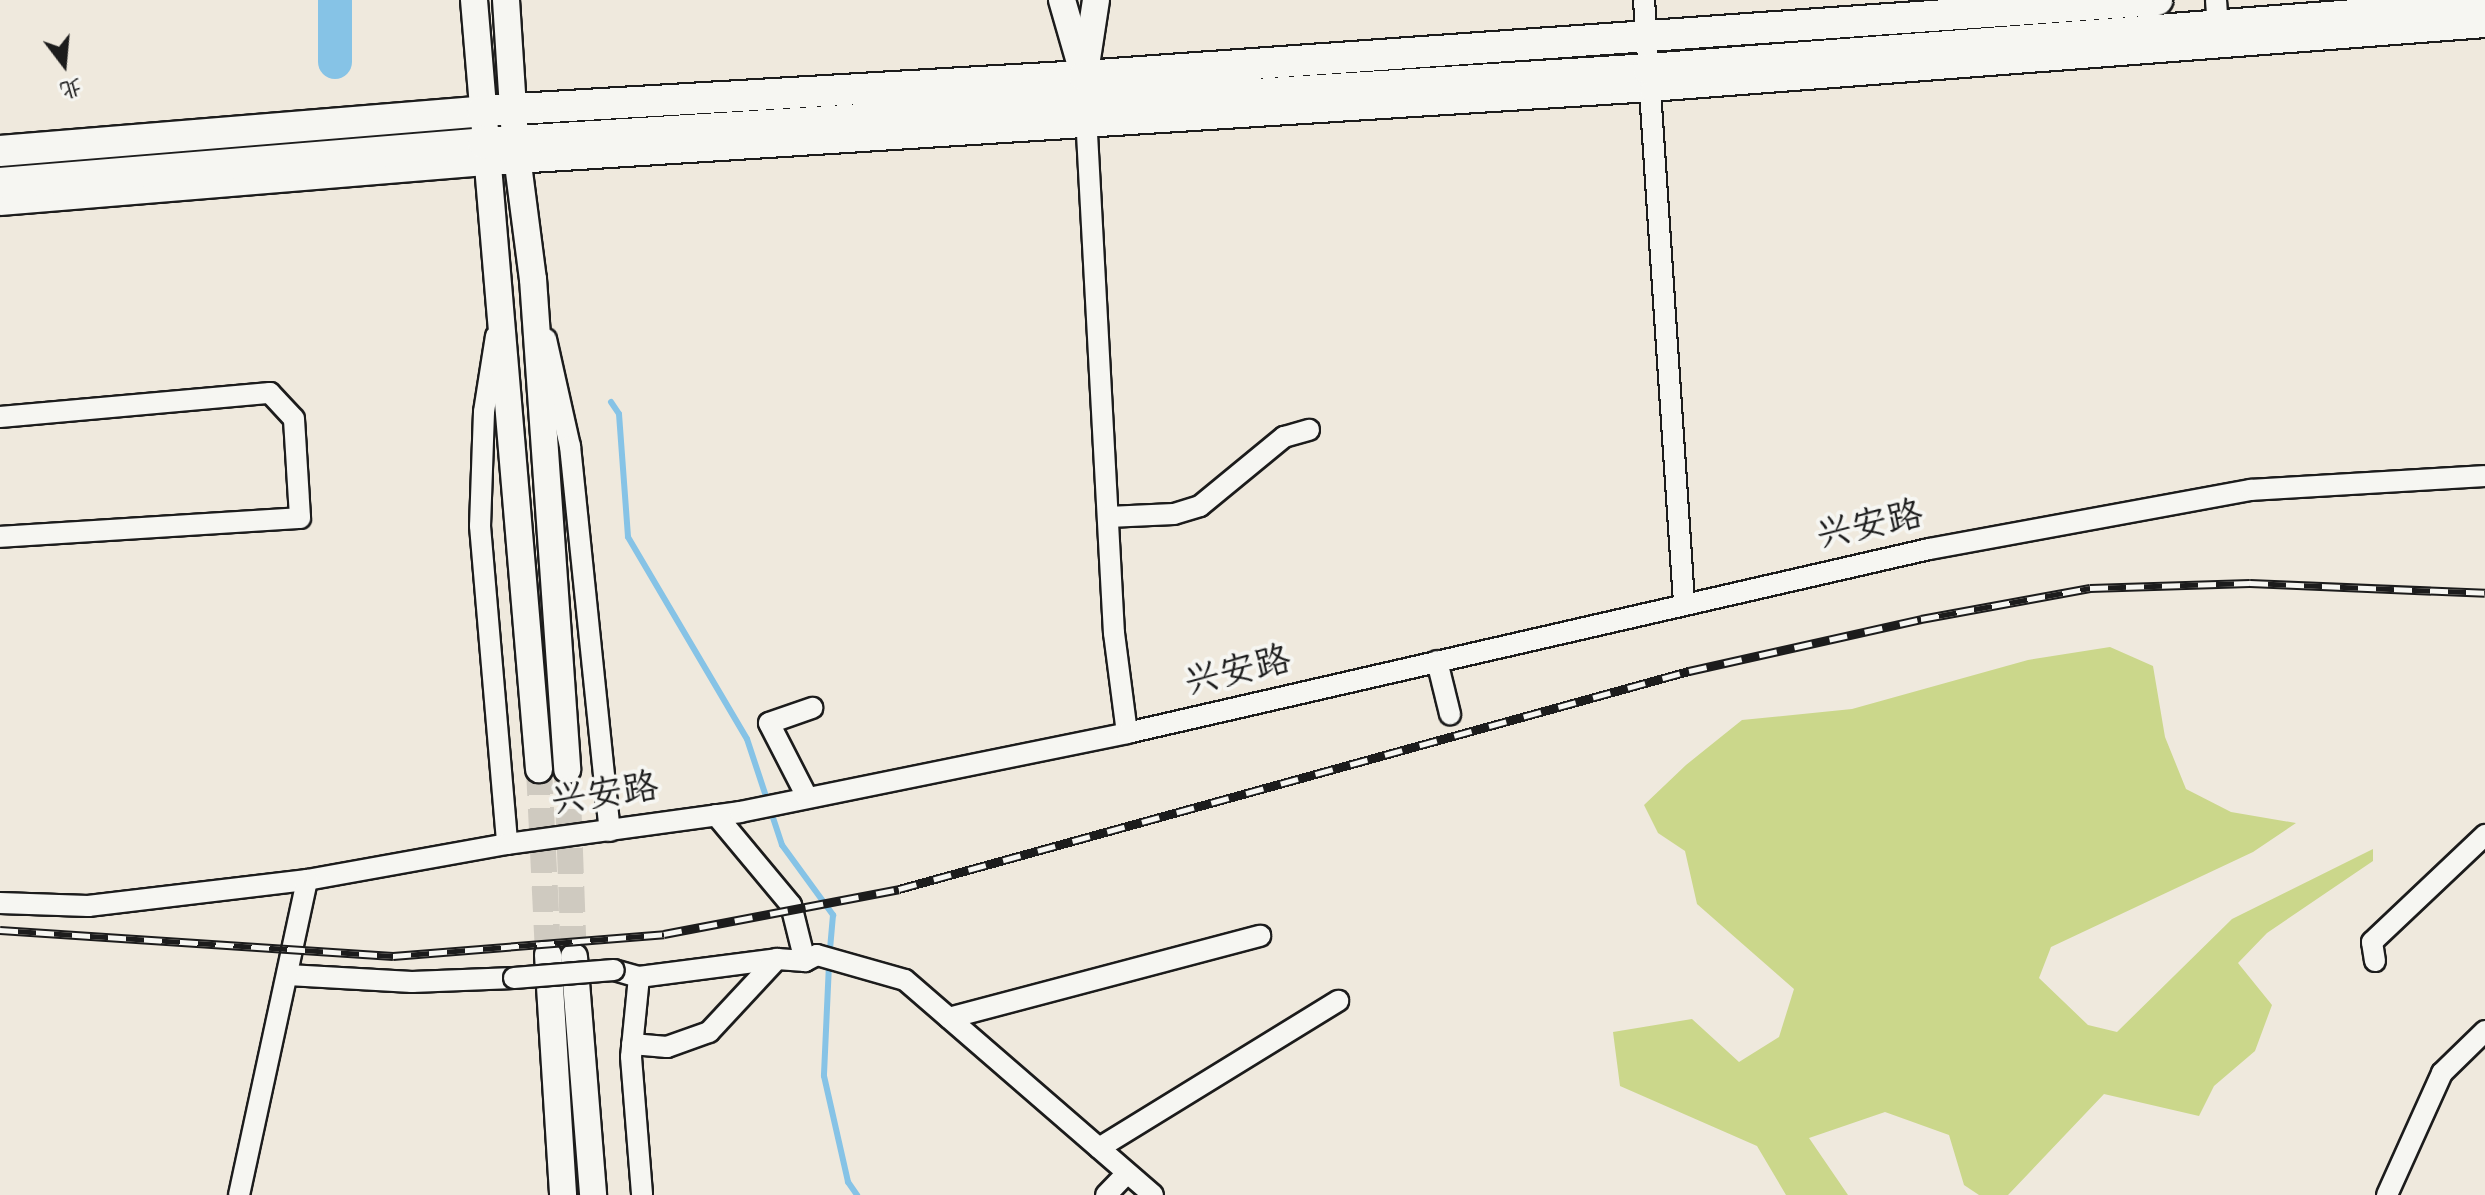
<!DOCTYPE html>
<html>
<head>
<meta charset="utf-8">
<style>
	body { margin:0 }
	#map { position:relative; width:2485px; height:1195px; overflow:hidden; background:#efe9dd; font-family:"Indie Flower","LXGW WenKai TC",sans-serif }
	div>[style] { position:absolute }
	.green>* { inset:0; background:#cbd78b }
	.stream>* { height:6px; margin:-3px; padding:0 3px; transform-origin:3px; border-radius:3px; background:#86c3e6 }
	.river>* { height:34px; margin:-17px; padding:0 17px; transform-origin:17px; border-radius:17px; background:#86c3e6 }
	.major-tunnel>* { height:26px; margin-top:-13px; transform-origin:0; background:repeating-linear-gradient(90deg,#cfcac0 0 26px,transparent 0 39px) }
	.roads { filter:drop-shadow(2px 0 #1c1c1c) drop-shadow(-2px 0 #1c1c1c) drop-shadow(0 2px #1c1c1c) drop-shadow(0 -2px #1c1c1c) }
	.minor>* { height:20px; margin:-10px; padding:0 10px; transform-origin:10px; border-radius:10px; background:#f6f6f2 }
	.major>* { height:26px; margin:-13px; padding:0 13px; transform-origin:13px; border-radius:13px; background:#f6f6f2 }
	.highway>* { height:30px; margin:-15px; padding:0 15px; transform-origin:15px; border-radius:15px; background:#f6f6f2 }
	.rail>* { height:9px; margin-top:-4.5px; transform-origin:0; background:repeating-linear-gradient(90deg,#f6f6f2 0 18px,#1c1c1c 0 36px); box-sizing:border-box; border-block:2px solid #1c1c1c }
	.bridges { filter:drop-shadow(2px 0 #1c1c1c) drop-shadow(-2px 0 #1c1c1c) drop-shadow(0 2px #1c1c1c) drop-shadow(0 -2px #1c1c1c) }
	.minor-bridge>* { height:20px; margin:-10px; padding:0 10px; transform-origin:10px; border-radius:10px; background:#f6f6f2 }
	span { translate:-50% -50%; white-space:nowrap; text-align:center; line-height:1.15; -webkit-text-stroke:8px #f6f6f2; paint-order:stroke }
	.street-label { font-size:36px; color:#1c1c1c }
	.north { position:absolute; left:24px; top:24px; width:80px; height:80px; -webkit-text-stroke:6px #f6f6f2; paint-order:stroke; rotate:164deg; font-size:22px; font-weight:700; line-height:32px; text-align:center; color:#1c1c1c }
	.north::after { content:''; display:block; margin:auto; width:28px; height:36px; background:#1c1c1c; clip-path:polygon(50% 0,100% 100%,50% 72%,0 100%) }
</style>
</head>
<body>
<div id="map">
	<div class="green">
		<div style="clip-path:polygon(2110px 647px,2153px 666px,2165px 737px,2186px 789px,2231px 812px,2296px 823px,2253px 852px,2051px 947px,2039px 978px,2088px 1025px,2117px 1032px,2232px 919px,2373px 849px,2373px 861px,2267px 933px,2238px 963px,2272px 1005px,2255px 1051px,2214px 1086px,2199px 1116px,2104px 1094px,2008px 1195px,1979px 1195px,1964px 1185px,1949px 1135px,1885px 1112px,1809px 1138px,1848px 1195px,1786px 1195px,1757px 1146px,1620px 1086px,1613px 1032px,1692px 1019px,1739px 1062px,1779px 1037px,1794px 989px,1697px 904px,1685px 851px,1658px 833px,1644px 805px,1686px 765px,1742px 720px,1852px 709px,2028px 660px)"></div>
	</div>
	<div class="stream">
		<div style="left:611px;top:402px;width:14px;rotate:56deg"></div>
		<div style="left:619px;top:414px;width:123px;rotate:85.8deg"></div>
		<div style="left:628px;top:537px;width:234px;rotate:59.5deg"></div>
		<div style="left:747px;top:739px;width:112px;rotate:71.7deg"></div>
		<div style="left:782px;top:845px;width:87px;rotate:53.9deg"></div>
		<div style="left:833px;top:915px;width:38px;rotate:95deg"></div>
		<div style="left:829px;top:964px;width:112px;rotate:92.6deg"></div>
		<div style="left:824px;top:1076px;width:109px;rotate:77.2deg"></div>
		<div style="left:848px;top:1182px;width:16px;rotate:55deg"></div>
	</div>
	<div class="river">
		<div style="left:335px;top:62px;width:62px;rotate:-90deg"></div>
	</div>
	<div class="major-tunnel">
		<div style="left:539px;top:769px;width:186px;rotate:87.2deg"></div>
		<div style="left:567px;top:770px;width:187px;rotate:87.9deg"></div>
	</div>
	<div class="roads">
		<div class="minor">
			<div style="left:1644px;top:0;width:604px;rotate:86.2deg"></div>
			<div style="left:2216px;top:0;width:26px;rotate:86deg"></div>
			<div style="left:1086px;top:115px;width:519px;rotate:86.91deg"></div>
			<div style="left:1114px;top:633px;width:101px;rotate:82.6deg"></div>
			<div style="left:0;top:205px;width:486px;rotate:-4.7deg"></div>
			<div style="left:484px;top:165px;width:1168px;rotate:-3.63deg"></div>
			<div style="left:1650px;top:91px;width:837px;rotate:-4.38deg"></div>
			<div style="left:496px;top:336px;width:77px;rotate:99deg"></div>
			<div style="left:484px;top:412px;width:114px;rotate:92deg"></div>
			<div style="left:480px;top:526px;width:319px;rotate:85.1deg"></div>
			<div style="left:546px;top:339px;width:110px;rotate:77.4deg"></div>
			<div style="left:570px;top:446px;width:387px;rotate:84.1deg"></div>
			<div style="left:0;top:417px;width:271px;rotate:-5.1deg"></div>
			<div style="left:270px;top:393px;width:35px;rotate:47deg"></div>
			<div style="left:294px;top:419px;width:99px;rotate:86.5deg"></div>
			<div style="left:300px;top:518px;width:301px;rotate:176.4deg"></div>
			<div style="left:1108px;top:517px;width:66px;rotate:-2.6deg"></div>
			<div style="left:1174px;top:514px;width:27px;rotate:-17deg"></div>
			<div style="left:1200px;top:506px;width:109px;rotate:-39.4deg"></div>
			<div style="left:1284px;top:437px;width:26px;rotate:-16deg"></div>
			<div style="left:1437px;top:661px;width:55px;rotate:76.2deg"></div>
			<div style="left:807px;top:797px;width:83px;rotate:-117.2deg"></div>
			<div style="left:769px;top:723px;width:46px;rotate:-19.2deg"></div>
			<div style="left:716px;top:815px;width:117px;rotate:50.2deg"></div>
			<div style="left:791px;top:905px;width:58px;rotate:76deg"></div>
			<div style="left:0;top:903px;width:88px;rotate:2deg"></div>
			<div style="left:88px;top:906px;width:221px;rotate:-6.8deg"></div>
			<div style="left:307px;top:880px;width:203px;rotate:-10.2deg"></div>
			<div style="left:507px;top:844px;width:235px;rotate:-7.8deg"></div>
			<div style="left:740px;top:812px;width:395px;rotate:-11.5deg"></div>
			<div style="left:1127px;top:733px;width:823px;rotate:-12.92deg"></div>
			<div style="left:1929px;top:549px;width:327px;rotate:-10.4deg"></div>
			<div style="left:2251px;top:490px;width:234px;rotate:-3.4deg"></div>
			<div style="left:2375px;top:961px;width:19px;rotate:-99deg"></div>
			<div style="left:2372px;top:942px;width:156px;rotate:-43.4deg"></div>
			<div style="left:614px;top:970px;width:26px;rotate:16deg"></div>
			<div style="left:639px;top:977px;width:139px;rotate:-7.4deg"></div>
			<div style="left:777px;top:959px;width:28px;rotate:4deg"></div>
			<div style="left:805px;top:961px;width:13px;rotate:-27deg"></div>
			<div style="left:817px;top:955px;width:91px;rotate:15.9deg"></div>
			<div style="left:905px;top:980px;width:328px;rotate:40.9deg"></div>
			<div style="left:288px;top:975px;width:124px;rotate:3.2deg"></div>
			<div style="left:412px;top:982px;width:102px;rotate:-2.2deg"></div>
			<div style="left:639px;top:977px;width:80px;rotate:95.7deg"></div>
			<div style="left:631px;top:1057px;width:138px;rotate:85.4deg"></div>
			<div style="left:949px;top:1018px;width:322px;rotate:-14.8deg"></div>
			<div style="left:632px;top:1044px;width:35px;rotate:5deg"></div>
			<div style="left:667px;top:1047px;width:45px;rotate:-19.7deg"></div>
			<div style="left:709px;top:1032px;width:100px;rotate:-47deg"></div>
			<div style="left:1099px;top:1148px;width:281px;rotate:-31.6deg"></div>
			<div style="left:239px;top:1195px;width:322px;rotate:-77.8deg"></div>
			<div style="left:1106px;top:1195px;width:30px;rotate:-46deg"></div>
			<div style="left:2387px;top:1195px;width:134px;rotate:-65.7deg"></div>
			<div style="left:2442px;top:1073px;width:60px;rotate:-44.3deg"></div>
		</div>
		<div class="major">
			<div style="left:474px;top:0;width:772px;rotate:85.17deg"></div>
			<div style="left:506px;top:0;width:141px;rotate:86.3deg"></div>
			<div style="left:515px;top:141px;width:139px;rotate:82.6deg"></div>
			<div style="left:533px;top:279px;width:492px;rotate:86deg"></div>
			<div style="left:1062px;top:0;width:79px;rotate:73.9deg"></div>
			<div style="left:1085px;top:72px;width:73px;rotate:-81.3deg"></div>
			<div style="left:548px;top:955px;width:240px;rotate:86.4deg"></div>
			<div style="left:574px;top:957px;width:239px;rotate:85.4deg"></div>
		</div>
		<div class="highway">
			<div style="left:0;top:151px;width:484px;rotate:-4.7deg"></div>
			<div style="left:482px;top:111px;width:603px;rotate:-3.33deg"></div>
			<div style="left:1084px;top:76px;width:1076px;rotate:-4.05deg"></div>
			<div style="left:0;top:183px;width:485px;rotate:-4.7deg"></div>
			<div style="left:483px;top:143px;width:1167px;rotate:-3.63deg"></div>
			<div style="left:1648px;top:69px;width:839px;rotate:-4.37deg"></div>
		</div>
	</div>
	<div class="rail">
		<div style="left:0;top:930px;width:394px;rotate:3.8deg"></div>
		<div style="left:393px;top:956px;width:272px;rotate:-4.6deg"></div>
		<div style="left:664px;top:934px;width:239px;rotate:-10.8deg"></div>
		<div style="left:899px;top:889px;width:820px;rotate:-15.43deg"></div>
		<div style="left:1689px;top:671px;width:238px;rotate:-12.6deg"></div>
		<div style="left:1921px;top:619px;width:172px;rotate:-10.4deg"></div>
		<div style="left:2090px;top:588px;width:160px;rotate:-1.8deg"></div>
		<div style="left:2250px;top:583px;width:235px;rotate:2.4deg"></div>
	</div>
	<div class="bridges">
		<div class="minor-bridge">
			<div style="left:514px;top:978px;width:100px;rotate:-4.6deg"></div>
		</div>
	</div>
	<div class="street-label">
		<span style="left:1870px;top:527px;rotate:-12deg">兴安路</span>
		<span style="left:1238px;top:673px;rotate:-13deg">兴安路</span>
		<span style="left:605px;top:796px;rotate:-8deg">兴安路</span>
	</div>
	<div class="north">北</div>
</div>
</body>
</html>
